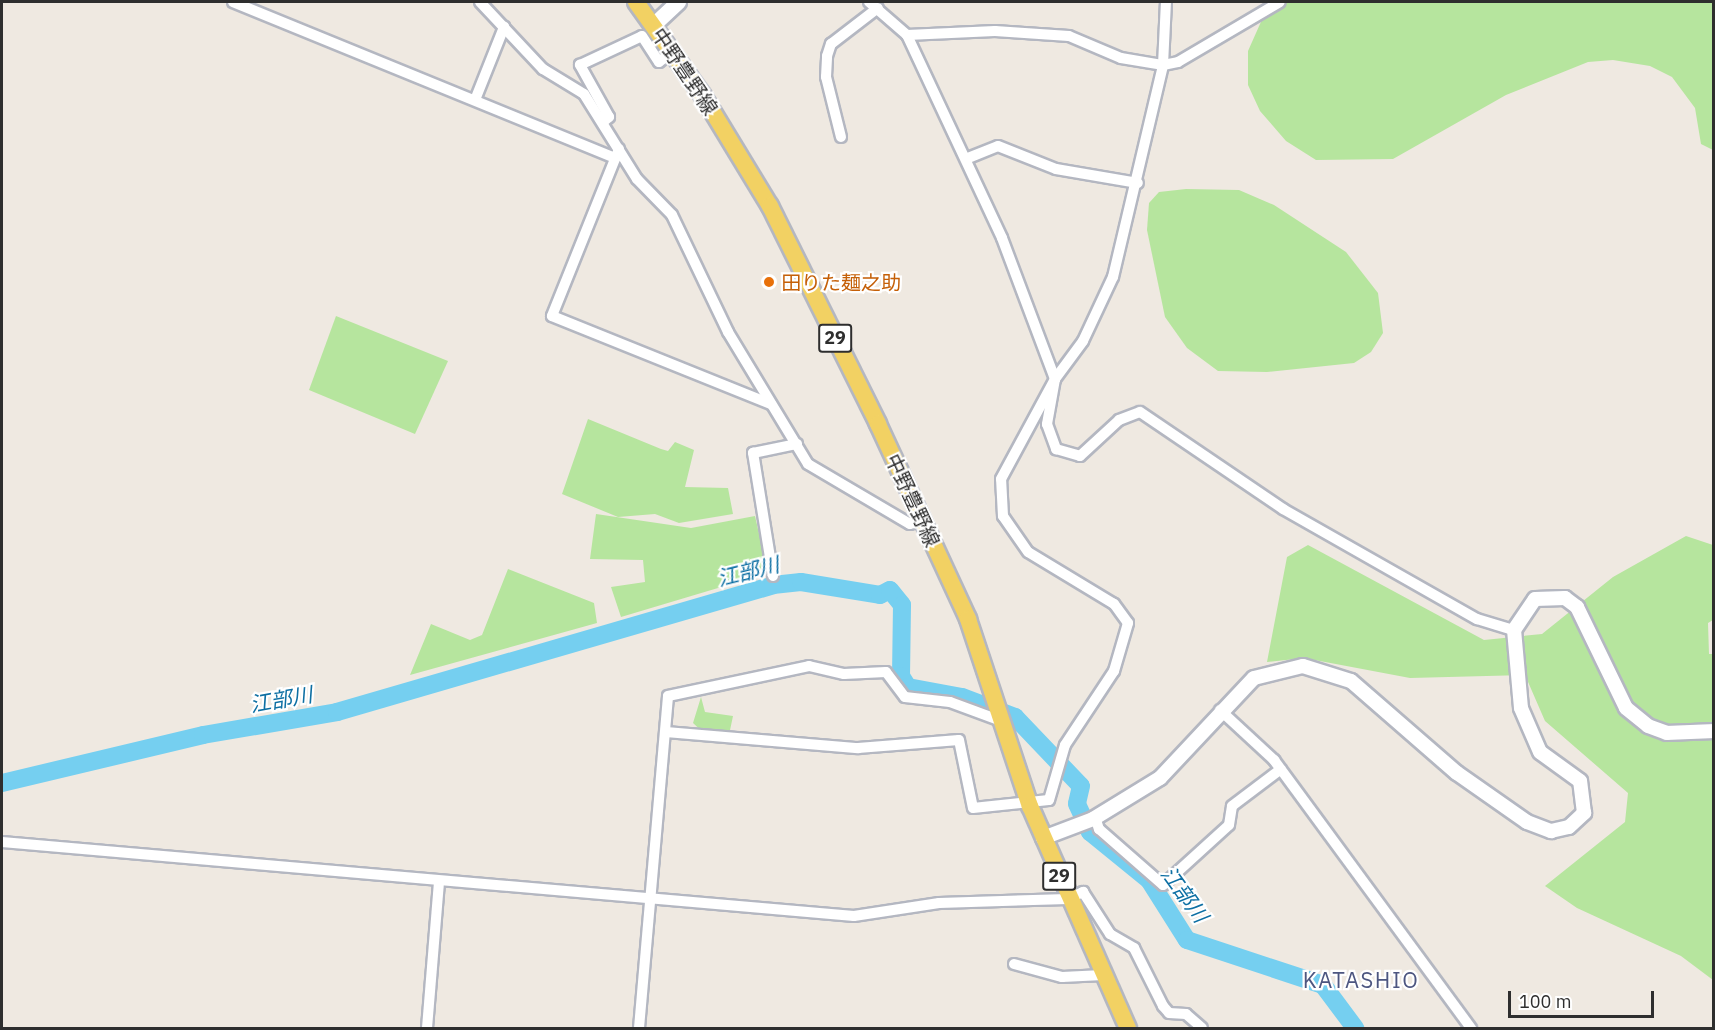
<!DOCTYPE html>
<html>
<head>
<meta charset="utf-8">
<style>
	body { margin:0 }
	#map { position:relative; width:1715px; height:1030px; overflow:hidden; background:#efe9e1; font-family:"IBM Plex Sans","Noto Sans JP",sans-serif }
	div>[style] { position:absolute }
	.green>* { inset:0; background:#b6e59e }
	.river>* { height:18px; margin:-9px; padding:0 9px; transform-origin:9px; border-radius:9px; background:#75cff0 }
	.roads { filter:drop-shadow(2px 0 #b4b7c1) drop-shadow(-2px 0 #b4b7c1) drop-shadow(0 2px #b4b7c1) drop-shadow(0 -2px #b4b7c1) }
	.minor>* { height:10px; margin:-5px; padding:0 5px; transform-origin:5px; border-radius:5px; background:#fff }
	.tertiary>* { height:14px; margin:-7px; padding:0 7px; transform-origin:7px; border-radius:7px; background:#fff }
	.secondary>* { height:15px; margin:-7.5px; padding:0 7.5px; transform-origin:7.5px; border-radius:7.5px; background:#fff }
	.primary>* { height:16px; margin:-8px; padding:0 8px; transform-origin:8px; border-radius:8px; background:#f2d163 }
	.dots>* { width:16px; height:16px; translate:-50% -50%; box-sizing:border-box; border:3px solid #fff; border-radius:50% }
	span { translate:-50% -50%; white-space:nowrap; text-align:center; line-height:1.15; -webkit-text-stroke:4.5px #fff; paint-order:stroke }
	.shield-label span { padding:2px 4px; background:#fff; border:2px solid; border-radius:4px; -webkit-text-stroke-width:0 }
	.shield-label { font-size:18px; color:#2e2e2e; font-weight:700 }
	.street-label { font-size:20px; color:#2e2e2e }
	.food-label { font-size:20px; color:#c56008 }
	.left { translate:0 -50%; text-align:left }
	.water-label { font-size:21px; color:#0d6fa3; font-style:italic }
	.quarter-label { font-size:22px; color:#4d5680; letter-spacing:1.5px }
	.frame { position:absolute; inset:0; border:3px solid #2e2e2e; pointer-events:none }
	.scale { position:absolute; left:1508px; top:991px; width:146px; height:27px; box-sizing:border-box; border:3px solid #2e2e2e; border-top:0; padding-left:8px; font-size:18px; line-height:21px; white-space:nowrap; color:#2e2e2e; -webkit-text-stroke:4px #fff; paint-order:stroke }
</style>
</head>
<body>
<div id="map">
	<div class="green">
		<div style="clip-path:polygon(1279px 2px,1713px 2px,1713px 150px,1701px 144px,1695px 108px,1672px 77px,1650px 66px,1613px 60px,1588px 62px,1506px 95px,1393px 159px,1316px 160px,1286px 141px,1260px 111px,1248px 85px,1248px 51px,1264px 15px)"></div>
		<div style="clip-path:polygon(1186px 189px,1239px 190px,1274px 205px,1346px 252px,1378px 293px,1383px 333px,1371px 352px,1354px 363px,1267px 372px,1218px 371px,1187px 348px,1165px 317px,1147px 230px,1149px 203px,1159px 192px)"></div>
		<div style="clip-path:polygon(336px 316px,448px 361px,415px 434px,309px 390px)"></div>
		<div style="clip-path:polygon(588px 419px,661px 449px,668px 451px,675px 442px,694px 450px,685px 487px,728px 488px,733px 514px,679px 523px,655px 514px,618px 517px,562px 494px)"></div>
		<div style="clip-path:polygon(596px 514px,691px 528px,755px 516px,768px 573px,621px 617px,611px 587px,645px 582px,643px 560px,590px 559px)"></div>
		<div style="clip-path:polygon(1686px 536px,1713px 545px,1713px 620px,1708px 623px,1709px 654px,1714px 654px,1713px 980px,1681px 956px,1577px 908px,1545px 886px,1625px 822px,1628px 793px,1545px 721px,1525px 675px,1410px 678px,1304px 658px,1267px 662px,1287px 557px,1308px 545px,1484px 640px,1542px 634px,1613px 577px)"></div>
		<div style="clip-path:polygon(508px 569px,594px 603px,597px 623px,410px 675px,431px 624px,470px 640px,482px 635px)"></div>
		<div style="clip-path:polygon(701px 697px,705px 712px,733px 716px,729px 735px,706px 735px,693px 723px)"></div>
	</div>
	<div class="river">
		<div style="left:2px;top:783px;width:207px;rotate:-13.4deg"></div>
		<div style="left:203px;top:735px;width:136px;rotate:-9.7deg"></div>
		<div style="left:337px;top:712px;width:454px;rotate:-16.2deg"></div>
		<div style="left:773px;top:585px;width:28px;rotate:-6deg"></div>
		<div style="left:801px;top:582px;width:80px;rotate:9.3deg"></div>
		<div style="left:880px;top:595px;width:11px;rotate:-27deg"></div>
		<div style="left:890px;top:590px;width:19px;rotate:51deg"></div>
		<div style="left:902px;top:605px;width:71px;rotate:90.8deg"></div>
		<div style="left:901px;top:676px;width:13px;rotate:58deg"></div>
		<div style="left:908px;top:687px;width:55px;rotate:10.5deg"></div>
		<div style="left:962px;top:697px;width:57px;rotate:20.7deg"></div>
		<div style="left:1015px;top:717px;width:95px;rotate:46.3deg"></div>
		<div style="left:1081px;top:786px;width:18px;rotate:103deg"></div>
		<div style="left:1077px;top:804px;width:31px;rotate:65deg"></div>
		<div style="left:1090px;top:832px;width:76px;rotate:39.1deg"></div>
		<div style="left:1149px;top:880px;width:71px;rotate:57.7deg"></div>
		<div style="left:1187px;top:940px;width:143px;rotate:18.3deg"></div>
		<div style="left:1323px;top:985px;width:54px;rotate:53.3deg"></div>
	</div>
	<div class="roads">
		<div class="minor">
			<div style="left:233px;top:2px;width:413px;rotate:22.2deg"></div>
			<div style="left:480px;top:2px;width:92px;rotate:46.8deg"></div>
			<div style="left:543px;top:69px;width:48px;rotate:31.4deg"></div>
			<div style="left:584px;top:94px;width:100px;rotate:58.1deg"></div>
			<div style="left:637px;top:179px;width:50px;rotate:45.8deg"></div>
			<div style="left:672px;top:215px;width:130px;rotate:64.4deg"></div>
			<div style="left:728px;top:332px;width:154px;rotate:58.8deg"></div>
			<div style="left:808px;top:464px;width:118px;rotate:30.5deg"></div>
			<div style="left:910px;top:524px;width:15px;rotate:-16deg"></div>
			<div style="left:869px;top:2px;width:50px;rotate:41deg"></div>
			<div style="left:907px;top:35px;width:224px;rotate:64.9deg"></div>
			<div style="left:1002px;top:238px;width:151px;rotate:69.4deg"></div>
			<div style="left:1055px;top:379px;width:46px;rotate:100.1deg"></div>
			<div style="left:1047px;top:424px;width:27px;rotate:70deg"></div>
			<div style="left:1056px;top:449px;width:25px;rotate:16deg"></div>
			<div style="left:1080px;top:456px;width:53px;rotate:-42.7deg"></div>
			<div style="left:1119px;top:420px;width:22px;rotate:-21deg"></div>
			<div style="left:1140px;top:412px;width:173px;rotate:34.1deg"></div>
			<div style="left:1283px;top:509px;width:223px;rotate:29.6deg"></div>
			<div style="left:1477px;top:619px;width:39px;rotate:17deg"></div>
			<div style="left:907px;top:35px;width:88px;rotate:-2.6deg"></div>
			<div style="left:995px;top:31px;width:74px;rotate:3.9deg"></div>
			<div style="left:1069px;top:36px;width:56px;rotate:22.9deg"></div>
			<div style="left:1121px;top:58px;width:43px;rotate:9.5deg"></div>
			<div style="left:1163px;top:65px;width:15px;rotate:-11deg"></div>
			<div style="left:1178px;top:62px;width:118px;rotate:-30.5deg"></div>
			<div style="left:475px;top:100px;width:79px;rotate:-68.3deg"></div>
			<div style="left:603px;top:122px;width:8px;rotate:-40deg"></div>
			<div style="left:609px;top:117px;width:60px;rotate:-119.1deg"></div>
			<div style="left:580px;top:65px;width:68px;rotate:-25.1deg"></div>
			<div style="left:642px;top:36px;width:31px;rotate:57deg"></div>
			<div style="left:659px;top:62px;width:18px;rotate:-38deg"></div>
			<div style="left:841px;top:137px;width:62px;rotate:-104deg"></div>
			<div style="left:826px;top:77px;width:21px;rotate:-87deg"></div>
			<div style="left:827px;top:56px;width:13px;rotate:-72deg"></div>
			<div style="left:831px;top:44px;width:59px;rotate:-37.5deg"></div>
			<div style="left:619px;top:149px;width:180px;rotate:111.9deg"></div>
			<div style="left:552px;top:316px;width:236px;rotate:21.9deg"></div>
			<div style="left:968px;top:158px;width:32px;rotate:-22deg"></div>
			<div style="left:998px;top:146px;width:62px;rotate:21.6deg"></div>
			<div style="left:1056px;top:169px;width:83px;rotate:9.7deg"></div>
			<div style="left:773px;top:576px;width:125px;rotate:-99.2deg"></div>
			<div style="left:753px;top:453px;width:45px;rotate:-11.6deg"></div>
			<div style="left:1220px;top:710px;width:74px;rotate:42.8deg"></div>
			<div style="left:1274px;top:760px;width:333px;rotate:53.7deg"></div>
			<div style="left:666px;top:732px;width:193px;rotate:4.8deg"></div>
			<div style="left:858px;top:748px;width:101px;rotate:-4.5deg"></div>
			<div style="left:959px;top:740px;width:69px;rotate:78.4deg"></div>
			<div style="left:973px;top:808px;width:76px;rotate:-6deg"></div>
			<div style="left:1049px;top:800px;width:57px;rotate:-73.8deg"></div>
			<div style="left:1065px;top:745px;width:89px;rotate:-56.5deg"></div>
			<div style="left:1114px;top:671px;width:50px;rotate:-73.7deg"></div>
			<div style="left:1128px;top:623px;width:24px;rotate:-126deg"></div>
			<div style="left:1114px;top:604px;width:100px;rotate:-148.8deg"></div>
			<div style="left:1028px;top:552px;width:44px;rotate:-124.8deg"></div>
			<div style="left:1003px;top:516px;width:37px;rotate:-93deg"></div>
			<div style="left:1001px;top:479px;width:114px;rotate:-61.6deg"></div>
			<div style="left:1055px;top:379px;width:47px;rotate:-53.6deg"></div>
			<div style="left:1083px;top:341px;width:71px;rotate:-64.9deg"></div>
			<div style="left:1113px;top:277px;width:218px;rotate:-76.7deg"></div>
			<div style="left:1163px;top:65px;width:63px;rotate:-87.3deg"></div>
			<div style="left:1095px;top:817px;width:13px;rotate:72deg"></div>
			<div style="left:1099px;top:829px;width:85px;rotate:41.2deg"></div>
			<div style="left:1163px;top:885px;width:89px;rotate:-42.3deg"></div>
			<div style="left:1229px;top:825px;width:19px;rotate:-81deg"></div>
			<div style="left:1232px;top:806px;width:61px;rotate:-37.1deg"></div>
			<div style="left:2px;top:842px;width:855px;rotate:4.96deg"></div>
			<div style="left:854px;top:916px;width:86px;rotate:-8.7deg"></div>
			<div style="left:939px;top:903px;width:129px;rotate:-1.8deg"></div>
			<div style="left:1068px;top:899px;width:17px;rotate:-25deg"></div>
			<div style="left:1083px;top:892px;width:50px;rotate:57.3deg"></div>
			<div style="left:1110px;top:934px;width:28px;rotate:30deg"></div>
			<div style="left:1134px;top:948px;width:65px;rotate:63.4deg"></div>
			<div style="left:1163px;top:1006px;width:9px;rotate:49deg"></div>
			<div style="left:1169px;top:1013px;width:17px;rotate:3deg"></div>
			<div style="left:1186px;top:1014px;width:21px;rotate:41deg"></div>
			<div style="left:1014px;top:964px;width:50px;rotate:15.2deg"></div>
			<div style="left:1062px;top:977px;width:41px;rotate:-2.8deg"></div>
			<div style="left:427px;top:1028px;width:146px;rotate:-85.3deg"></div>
			<div style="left:639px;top:1028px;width:333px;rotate:-85deg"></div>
			<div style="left:668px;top:696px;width:144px;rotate:-12deg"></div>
			<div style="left:809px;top:666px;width:36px;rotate:13deg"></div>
			<div style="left:844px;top:674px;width:42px;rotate:-2.7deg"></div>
			<div style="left:886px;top:672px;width:31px;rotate:53deg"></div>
			<div style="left:905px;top:697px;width:45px;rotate:6.3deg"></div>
			<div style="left:950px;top:702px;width:52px;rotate:20.2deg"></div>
		</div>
		<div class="tertiary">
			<div style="left:1043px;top:838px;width:53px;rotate:-20.8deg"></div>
			<div style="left:1093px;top:819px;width:79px;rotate:-31.5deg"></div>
			<div style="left:1160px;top:778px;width:137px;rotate:-46.8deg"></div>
			<div style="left:1254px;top:678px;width:50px;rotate:-13.8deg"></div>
			<div style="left:1303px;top:666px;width:50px;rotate:17.4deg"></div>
			<div style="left:1351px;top:681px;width:140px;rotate:41deg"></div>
			<div style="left:1457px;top:773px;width:85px;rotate:35deg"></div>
			<div style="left:1527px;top:822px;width:26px;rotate:21deg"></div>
			<div style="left:1551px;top:831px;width:18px;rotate:-13deg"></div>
			<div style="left:1569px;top:827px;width:21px;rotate:-43deg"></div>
			<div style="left:1584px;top:813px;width:32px;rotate:-97deg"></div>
			<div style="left:1580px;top:781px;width:49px;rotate:-144.1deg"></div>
			<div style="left:1540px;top:752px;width:48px;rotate:-113.4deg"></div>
			<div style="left:1521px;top:708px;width:78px;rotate:-95.1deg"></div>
			<div style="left:1514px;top:630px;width:37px;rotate:-56deg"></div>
			<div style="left:1535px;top:599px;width:30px;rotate:-2deg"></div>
			<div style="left:1565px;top:598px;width:15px;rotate:37deg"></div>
			<div style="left:1577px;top:607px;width:112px;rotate:64.1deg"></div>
			<div style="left:1626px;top:708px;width:28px;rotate:39deg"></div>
			<div style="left:1648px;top:726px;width:20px;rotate:20deg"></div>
			<div style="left:1667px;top:733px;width:47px;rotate:-2.4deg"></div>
		</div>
		<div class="secondary">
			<div style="left:654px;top:24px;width:33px;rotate:-43deg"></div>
		</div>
		<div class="primary">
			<div style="left:636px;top:2px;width:115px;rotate:54.5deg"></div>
			<div style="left:703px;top:96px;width:129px;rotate:58.7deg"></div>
			<div style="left:770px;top:206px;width:243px;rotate:63.6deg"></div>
			<div style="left:878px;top:424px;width:215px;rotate:65.2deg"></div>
			<div style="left:968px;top:619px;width:197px;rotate:71.7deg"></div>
			<div style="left:1030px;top:806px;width:243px;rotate:66.2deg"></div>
		</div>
	</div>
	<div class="dots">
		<div style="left:769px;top:282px;background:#e8710a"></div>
	</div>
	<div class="shield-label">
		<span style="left:835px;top:338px">29</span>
		<span style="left:1059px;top:876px">29</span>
	</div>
	<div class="street-label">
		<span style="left:685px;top:71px;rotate:56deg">中野豊野線</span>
		<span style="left:913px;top:500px;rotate:65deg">中野豊野線</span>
	</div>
	<div class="food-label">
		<span class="left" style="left:781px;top:282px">田りた麺之助</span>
	</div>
	<div class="water-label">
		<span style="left:748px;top:571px;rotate:-14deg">江部川</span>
		<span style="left:281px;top:699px;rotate:-10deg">江部川</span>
		<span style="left:1185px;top:894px;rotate:54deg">江部川</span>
	</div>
	<div class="quarter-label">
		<span style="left:1361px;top:980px">KATASHIO</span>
	</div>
	<div class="frame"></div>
	<div class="scale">100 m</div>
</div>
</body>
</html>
